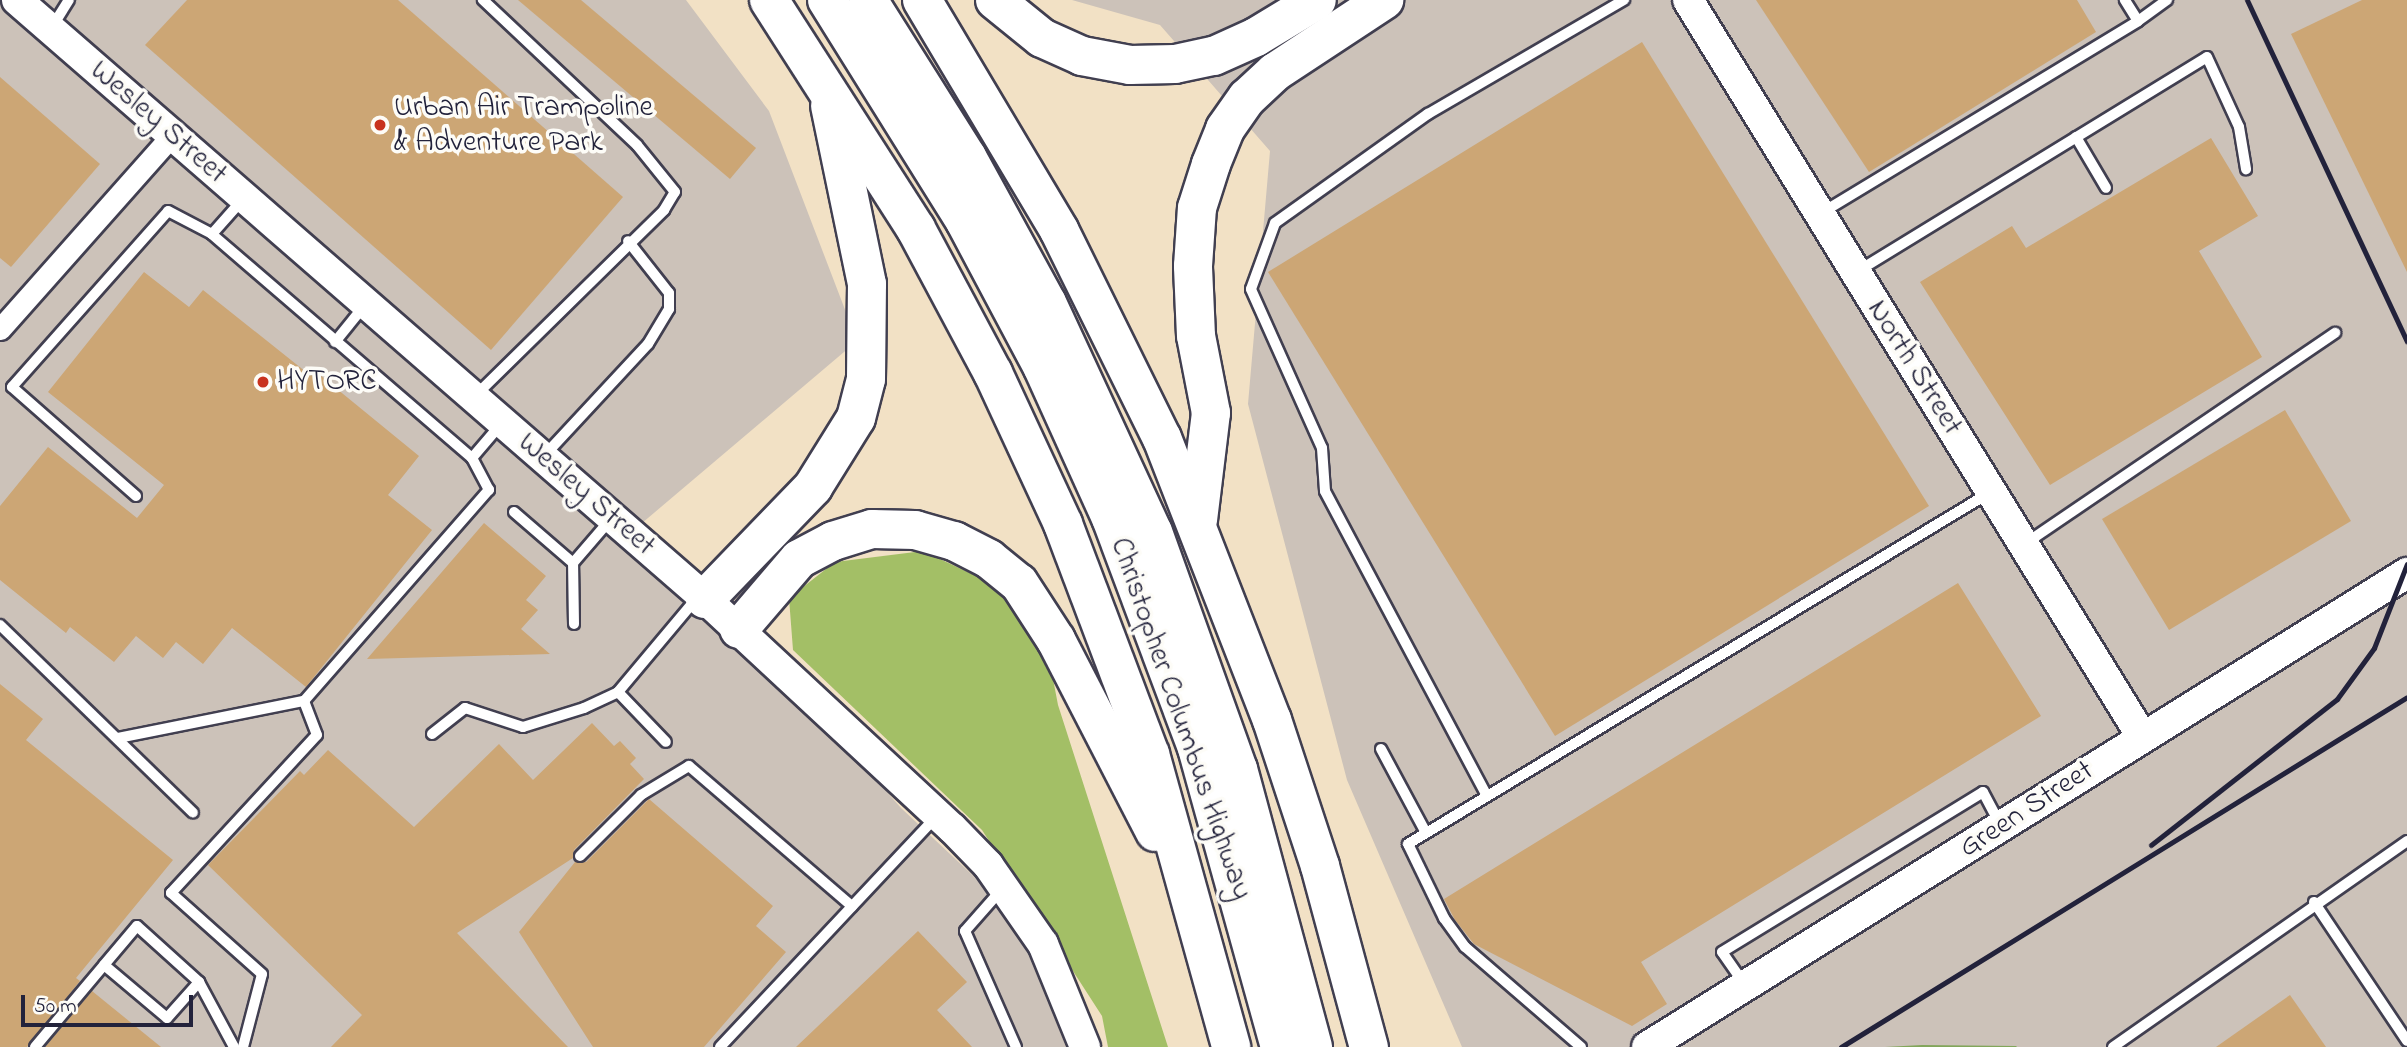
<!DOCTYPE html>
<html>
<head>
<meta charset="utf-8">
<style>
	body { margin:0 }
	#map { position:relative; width:2407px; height:1047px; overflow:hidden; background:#f2e1c5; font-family:"Indie Flower",sans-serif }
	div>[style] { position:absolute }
	.industrial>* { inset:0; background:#ccc2b9 }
	.green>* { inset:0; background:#a3bf66 }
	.forest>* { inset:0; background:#82a65b }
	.building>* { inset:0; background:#cca675 }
	.roads { filter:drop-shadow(2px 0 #413f50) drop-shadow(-2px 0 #413f50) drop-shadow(0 2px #413f50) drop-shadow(0 -2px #413f50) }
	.lane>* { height:10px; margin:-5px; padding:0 5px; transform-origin:5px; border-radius:5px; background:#fff }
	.street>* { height:21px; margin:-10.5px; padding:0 10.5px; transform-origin:10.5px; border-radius:10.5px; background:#fff }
	.secondary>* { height:30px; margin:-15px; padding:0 15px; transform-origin:15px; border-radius:15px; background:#fff }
	.highway>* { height:38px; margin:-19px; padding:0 19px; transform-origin:19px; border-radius:19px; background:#fff }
	.rail>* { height:5px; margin:-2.5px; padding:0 2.5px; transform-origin:2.5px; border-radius:2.5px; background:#22223b }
	.dots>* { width:19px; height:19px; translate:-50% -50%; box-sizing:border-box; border:4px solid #fdfcf7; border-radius:50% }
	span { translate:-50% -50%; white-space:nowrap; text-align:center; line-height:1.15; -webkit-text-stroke:7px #fdfcf7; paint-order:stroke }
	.poi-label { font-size:30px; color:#22223b }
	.left { translate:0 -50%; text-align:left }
	.street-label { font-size:30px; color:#22223b }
	.scale { position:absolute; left:21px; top:995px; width:172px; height:32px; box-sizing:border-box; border:4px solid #22223b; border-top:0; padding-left:9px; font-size:21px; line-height:24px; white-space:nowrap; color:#22223b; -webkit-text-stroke:5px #fdfcf7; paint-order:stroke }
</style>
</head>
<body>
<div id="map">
	<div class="industrial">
		<div style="clip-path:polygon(0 0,686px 0,769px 111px,857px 341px,635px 529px,732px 617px,901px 808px,1015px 915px,1066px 1047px,0 1047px)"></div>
		<div style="clip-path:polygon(1072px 0,2407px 0,2407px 1047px,1462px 1047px,1347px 780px,1248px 404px,1270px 151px,1160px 25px)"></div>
	</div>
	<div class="green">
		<div style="clip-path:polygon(923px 551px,995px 585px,1049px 658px,1058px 705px,1168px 1047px,1108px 1047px,1102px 1016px,982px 830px,793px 650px,789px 598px,835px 562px)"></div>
	</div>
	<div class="forest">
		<div style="clip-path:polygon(1922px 1045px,2016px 1046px,2017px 1047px,1885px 1047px)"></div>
	</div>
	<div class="building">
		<div style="clip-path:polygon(187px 0,398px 0,623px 197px,491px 350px,145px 45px)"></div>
		<div style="clip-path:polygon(518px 0,581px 0,756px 148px,730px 179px)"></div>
		<div style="clip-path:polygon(1756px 0,2077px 0,2096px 32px,1869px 172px)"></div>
		<div style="clip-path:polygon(2362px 0,2407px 0,2407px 272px,2291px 34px)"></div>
		<div style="clip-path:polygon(1642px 42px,1929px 506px,1555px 736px,1268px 272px)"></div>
		<div style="clip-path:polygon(0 77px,100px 164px,11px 267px,0 258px)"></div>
		<div style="clip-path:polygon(2211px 138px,2258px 216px,2199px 251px,2262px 357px,2050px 485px,1920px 282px,2012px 226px,2026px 248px)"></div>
		<div style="clip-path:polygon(144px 272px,189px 307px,203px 290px,311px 376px,315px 371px,419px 456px,388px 495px,432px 530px,306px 687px,232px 628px,203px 664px,176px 642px,163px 658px,136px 636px,114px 662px,70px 627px,66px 633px,0 580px,0 506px,48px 447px,137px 518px,164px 485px,48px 392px)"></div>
		<div style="clip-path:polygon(2285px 410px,2351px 521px,2169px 630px,2102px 519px)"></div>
		<div style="clip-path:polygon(484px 523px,546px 576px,526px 600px,538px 610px,521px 629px,550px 654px,367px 659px)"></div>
		<div style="clip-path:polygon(1958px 583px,2041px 716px,1641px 962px,1667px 1004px,1632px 1026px,1474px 944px,1455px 920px,1444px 899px)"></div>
		<div style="clip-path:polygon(0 684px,43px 719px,26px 740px,173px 860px,76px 978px,80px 981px,27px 1047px,0 1047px)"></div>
		<div style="clip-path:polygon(592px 723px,614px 746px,620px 741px,636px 758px,630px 764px,644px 779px,574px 850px,573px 858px,457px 933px,568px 1047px,331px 1047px,362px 1015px,208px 865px,300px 771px,304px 775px,328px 750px,414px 827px,499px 744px,533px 780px)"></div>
		<div style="clip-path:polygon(649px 799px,773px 906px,756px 926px,786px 952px,704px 1047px,593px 1047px,519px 932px,575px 862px,586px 862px)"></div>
		<div style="clip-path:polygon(918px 931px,967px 982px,937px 1010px,972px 1047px,796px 1047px)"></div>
		<div style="clip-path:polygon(92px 991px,161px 1047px,45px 1047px)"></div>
		<div style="clip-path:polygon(2290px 995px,2326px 1047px,2216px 1047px)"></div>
	</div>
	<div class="roads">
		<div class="lane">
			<div style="left:2138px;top:21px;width:36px;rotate:-36deg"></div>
			<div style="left:52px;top:27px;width:32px;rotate:-58deg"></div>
			<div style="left:2076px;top:137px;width:59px;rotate:59.5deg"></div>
			<div style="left:1823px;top:212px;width:368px;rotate:-31.2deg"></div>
			<div style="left:2138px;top:21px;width:25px;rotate:-122deg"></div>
			<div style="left:1858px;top:271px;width:409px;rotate:-31.5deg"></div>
			<div style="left:2207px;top:57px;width:77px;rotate:65.4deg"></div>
			<div style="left:2239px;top:127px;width:43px;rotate:80.5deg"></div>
			<div style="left:335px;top:342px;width:46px;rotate:-51.1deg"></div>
			<div style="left:476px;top:395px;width:264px;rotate:-44.5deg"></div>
			<div style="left:664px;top:210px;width:21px;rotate:-59deg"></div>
			<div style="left:675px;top:192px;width:60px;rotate:-129deg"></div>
			<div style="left:637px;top:145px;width:212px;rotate:-136.7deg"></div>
			<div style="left:543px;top:457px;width:154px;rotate:-47.1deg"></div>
			<div style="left:648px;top:344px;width:41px;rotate:-59deg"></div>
			<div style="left:669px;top:309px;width:16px;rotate:-90deg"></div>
			<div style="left:669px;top:293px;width:66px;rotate:-128.3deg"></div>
			<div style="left:472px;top:458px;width:46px;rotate:-49.4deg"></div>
			<div style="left:136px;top:496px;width:165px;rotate:-138.7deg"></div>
			<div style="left:12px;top:387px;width:235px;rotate:-48.4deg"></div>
			<div style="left:168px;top:211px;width:50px;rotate:27.6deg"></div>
			<div style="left:514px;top:512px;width:78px;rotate:40.8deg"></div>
			<div style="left:2026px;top:543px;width:374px;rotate:-34.2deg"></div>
			<div style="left:574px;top:624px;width:61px;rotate:-90.9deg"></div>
			<div style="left:573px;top:563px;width:58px;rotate:-49.2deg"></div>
			<div style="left:0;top:625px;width:269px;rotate:44.2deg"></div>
			<div style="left:618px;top:692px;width:69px;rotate:46.2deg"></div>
			<div style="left:432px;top:734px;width:42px;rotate:-38.2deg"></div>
			<div style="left:465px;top:708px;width:61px;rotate:18.1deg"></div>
			<div style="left:523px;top:727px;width:64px;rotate:-17.3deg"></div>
			<div style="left:584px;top:708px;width:38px;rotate:-25deg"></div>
			<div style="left:618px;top:692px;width:121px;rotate:-50deg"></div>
			<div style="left:118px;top:738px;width:190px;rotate:-11.3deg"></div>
			<div style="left:304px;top:701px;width:281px;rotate:-48.8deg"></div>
			<div style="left:489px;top:490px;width:36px;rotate:-118deg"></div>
			<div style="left:472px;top:458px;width:343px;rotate:-139.3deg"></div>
			<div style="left:212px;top:234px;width:48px;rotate:-48.4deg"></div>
			<div style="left:1381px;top:749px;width:95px;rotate:61.8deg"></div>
			<div style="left:1487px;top:796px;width:345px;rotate:-118deg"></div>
			<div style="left:1325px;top:491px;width:43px;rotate:-94deg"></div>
			<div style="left:1322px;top:448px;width:174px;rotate:-114.1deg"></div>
			<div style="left:1251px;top:289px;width:70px;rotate:-70deg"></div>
			<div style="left:1275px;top:223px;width:188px;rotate:-35.5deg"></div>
			<div style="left:1428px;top:114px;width:227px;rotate:-30.2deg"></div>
			<div style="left:580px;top:856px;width:86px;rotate:-45deg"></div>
			<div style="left:641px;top:795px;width:56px;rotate:-31.1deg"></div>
			<div style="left:689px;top:766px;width:215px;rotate:40.7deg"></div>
			<div style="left:1002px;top:889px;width:56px;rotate:131.4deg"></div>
			<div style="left:965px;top:931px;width:127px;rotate:66.3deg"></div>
			<div style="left:2314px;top:902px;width:167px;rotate:56.2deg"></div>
			<div style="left:199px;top:982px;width:74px;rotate:61.7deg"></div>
			<div style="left:1745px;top:985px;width:40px;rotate:-124.9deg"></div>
			<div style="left:1722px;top:952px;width:306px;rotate:-31.5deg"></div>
			<div style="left:1983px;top:792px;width:36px;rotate:62deg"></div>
			<div style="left:35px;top:1047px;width:107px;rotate:-49.9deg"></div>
			<div style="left:104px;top:965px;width:51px;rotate:-49.8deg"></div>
			<div style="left:137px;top:926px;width:84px;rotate:42.1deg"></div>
			<div style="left:199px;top:982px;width:48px;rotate:131.6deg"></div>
			<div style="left:167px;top:1018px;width:82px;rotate:-139.9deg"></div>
			<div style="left:243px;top:1047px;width:75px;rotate:-75.4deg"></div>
			<div style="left:262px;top:974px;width:122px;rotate:-138.3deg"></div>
			<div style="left:171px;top:893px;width:215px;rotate:-47.3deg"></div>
			<div style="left:317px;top:735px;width:36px;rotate:-111deg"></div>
			<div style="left:720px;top:1047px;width:316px;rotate:-46.8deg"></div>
			<div style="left:1581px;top:1047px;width:153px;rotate:-139.2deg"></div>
			<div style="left:1465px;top:947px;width:36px;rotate:-126deg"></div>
			<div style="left:1444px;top:918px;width:82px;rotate:-115.9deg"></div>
			<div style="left:1408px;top:844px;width:679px;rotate:-31.14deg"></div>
			<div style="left:2113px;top:1047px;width:359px;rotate:-35deg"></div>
		</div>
		<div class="street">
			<div style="left:0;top:329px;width:259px;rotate:-48.4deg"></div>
		</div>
		<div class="secondary">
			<div style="left:17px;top:0;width:905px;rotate:41.01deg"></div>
			<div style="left:700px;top:594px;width:344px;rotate:42.9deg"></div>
			<div style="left:952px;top:828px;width:52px;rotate:45.8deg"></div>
			<div style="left:988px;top:865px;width:96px;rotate:55.2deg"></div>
			<div style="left:1043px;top:944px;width:111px;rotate:67.8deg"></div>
			<div style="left:1688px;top:0;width:863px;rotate:58.35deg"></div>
			<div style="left:1647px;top:1047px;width:896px;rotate:-31.95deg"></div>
		</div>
		<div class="highway">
			<div style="left:769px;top:0;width:272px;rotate:57.3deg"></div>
			<div style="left:916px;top:229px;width:163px;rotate:61.9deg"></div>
			<div style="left:993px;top:373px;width:166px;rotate:65.1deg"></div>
			<div style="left:1063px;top:524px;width:246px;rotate:69.3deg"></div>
			<div style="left:1150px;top:754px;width:304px;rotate:74.5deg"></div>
			<div style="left:827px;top:0;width:261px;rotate:58deg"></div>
			<div style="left:965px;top:221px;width:166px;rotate:62deg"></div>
			<div style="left:1043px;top:368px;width:165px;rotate:65.6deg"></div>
			<div style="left:1111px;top:518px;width:246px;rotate:69.5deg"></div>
			<div style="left:1197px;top:748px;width:310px;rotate:74.5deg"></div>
			<div style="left:868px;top:0;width:186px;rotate:57.8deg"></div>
			<div style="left:967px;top:157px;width:166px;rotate:61.3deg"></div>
			<div style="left:1047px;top:303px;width:252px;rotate:65.2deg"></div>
			<div style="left:1153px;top:532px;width:252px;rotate:70.3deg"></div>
			<div style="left:1238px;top:769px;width:288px;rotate:74.9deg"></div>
			<div style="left:922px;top:0;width:268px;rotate:59.2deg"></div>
			<div style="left:1059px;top:230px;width:232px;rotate:63.7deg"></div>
			<div style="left:1162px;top:438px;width:303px;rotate:68.7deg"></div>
			<div style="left:1272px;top:720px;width:154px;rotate:71.8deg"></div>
			<div style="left:1320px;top:866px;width:188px;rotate:74.9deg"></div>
			<div style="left:995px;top:0;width:60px;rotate:39deg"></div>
			<div style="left:1042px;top:38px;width:44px;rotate:24.2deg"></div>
			<div style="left:1082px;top:56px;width:49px;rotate:10.6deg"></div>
			<div style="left:1130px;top:65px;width:45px;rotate:-1.3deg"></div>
			<div style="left:1175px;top:64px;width:40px;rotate:-12deg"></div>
			<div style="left:1214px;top:56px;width:46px;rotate:-24.3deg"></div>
			<div style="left:1256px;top:37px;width:71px;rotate:-31.2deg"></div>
			<div style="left:1198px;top:520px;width:108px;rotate:-83.1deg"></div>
			<div style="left:1211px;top:413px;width:78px;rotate:-101deg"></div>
			<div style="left:1196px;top:336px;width:70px;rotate:-92.5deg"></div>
			<div style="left:1193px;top:266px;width:58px;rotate:-86.1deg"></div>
			<div style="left:1197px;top:208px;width:46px;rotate:-72.3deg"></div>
			<div style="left:1211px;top:164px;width:38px;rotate:-68deg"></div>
			<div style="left:1225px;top:129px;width:38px;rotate:-55deg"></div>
			<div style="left:1247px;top:98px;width:38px;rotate:-43deg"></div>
			<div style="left:1275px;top:72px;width:131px;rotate:-33.4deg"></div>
			<div style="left:705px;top:599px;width:156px;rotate:-46deg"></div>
			<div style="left:813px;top:487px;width:81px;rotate:-58.1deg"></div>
			<div style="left:856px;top:418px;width:40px;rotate:-75.6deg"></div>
			<div style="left:866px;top:379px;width:95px;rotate:-89.4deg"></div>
			<div style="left:867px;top:284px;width:182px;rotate:-101.7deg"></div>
			<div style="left:739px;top:629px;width:92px;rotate:-49.4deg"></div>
			<div style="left:799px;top:559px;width:38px;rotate:-28deg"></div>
			<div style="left:833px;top:541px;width:41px;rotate:-17.1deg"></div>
			<div style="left:872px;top:529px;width:43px;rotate:1.3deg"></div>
			<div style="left:915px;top:530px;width:41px;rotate:15.8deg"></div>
			<div style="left:954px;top:541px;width:39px;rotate:27deg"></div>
			<div style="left:989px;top:559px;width:38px;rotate:39deg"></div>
			<div style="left:1019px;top:583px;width:68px;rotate:57deg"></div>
			<div style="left:1056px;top:640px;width:216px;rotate:62.7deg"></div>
		</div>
	</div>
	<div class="rail">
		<div style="left:2247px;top:0;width:377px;rotate:64.9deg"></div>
		<div style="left:2151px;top:845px;width:236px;rotate:-38.1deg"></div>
		<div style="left:2337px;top:699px;width:63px;rotate:-54deg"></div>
		<div style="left:2374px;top:648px;width:90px;rotate:-68.6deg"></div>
		<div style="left:1841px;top:1047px;width:665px;rotate:-31.73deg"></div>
	</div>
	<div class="dots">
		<div style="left:380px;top:125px;background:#c8321e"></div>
		<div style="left:263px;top:382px;background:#c8321e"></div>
	</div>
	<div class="poi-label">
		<span class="left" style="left:394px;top:125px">Urban Air Trampoline<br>&amp; Adventure Park</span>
		<span class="left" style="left:277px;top:382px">HYTORC</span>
	</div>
	<div class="street-label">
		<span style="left:158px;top:123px;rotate:41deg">Wesley Street</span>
		<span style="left:1914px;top:368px;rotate:58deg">North Street</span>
		<span style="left:586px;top:495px;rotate:41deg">Wesley Street</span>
		<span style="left:1180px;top:719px;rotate:71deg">Christopher Columbus Highway</span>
		<span style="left:2027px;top:810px;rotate:-33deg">Green Street</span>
	</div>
	<div class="scale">50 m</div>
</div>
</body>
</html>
